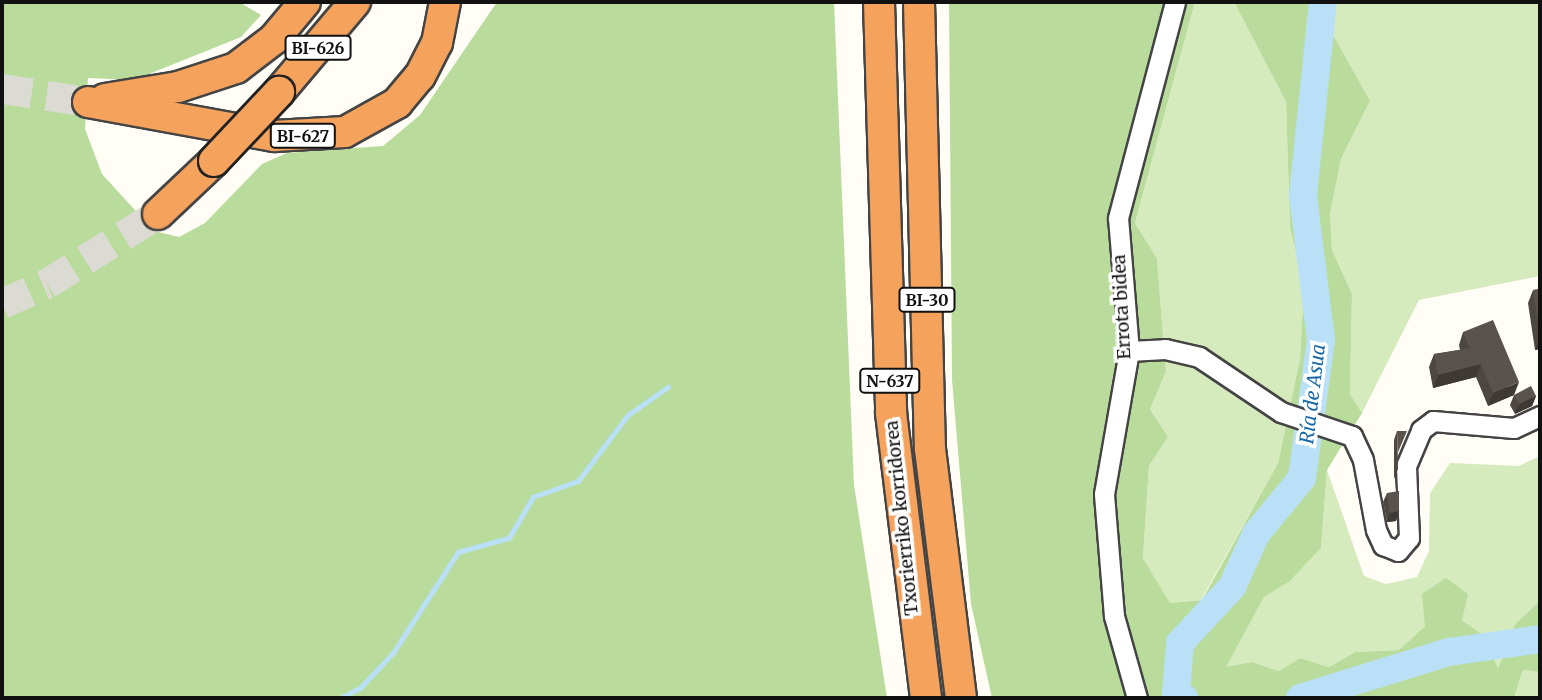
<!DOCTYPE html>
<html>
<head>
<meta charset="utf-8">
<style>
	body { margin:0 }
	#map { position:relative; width:1542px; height:700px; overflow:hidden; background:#fffdf5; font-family:Merriweather,serif }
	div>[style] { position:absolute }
	.green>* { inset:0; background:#d5ebbd }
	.forest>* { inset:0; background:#b9dc9c }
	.stream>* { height:4.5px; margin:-2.25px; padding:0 2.25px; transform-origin:2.25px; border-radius:2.25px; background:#b9e0f7 }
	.river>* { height:28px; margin:-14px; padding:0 14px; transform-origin:14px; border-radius:14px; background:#b9e0f7 }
	.highway-tunnel>* { height:30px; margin-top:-15px; transform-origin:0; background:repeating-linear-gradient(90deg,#dbdad3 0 30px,transparent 0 45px) }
	.roads { filter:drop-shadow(2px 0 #444) drop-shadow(-2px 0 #444) drop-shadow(0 2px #444) drop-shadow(0 -2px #444) }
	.minor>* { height:19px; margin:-9.5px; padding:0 9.5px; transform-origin:9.5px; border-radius:9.5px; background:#fff }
	.highway>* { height:30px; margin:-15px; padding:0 15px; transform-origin:15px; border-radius:15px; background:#f5a25d }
	.bridges { filter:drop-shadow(2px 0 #222) drop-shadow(-2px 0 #222) drop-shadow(0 2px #222) drop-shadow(0 -2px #222) }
	.highway-bridge>* { height:30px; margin:-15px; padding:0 15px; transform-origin:15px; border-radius:15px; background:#f5a25d }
	.wall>* { inset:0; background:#4d4742 }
	.shaded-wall>* { inset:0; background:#3f3936 }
	.building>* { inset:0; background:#5a524d }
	span { translate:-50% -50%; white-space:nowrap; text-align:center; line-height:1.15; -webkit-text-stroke:7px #fff; paint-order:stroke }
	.shield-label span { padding:2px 5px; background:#fff; border:2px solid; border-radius:5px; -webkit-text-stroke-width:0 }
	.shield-label { font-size:16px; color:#111; font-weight:700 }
	.street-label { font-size:18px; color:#111 }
	.water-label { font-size:19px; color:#1768a6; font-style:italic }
	.frame { position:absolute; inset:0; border:4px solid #111; pointer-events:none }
</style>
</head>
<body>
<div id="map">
	<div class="green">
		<div style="clip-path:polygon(1195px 2px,1234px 2px,1286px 102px,1290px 228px,1304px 285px,1300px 359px,1278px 463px,1201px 600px,1170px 603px,1143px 558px,1149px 466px,1168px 437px,1150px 409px,1166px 372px,1157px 260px,1135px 223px)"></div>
		<div style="clip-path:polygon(1315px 2px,1540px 2px,1540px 276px,1419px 300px,1362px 413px,1350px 394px,1352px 294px,1332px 250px,1330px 214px,1341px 159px,1370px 101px)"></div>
		<div style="clip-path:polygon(1540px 456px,1540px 601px,1515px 624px,1498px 670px,1484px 636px,1462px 620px,1425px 626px,1399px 650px,1355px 652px,1329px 667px,1300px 658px,1279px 671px,1252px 662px,1225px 668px,1264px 597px,1289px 582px,1321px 548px,1327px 470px,1364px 576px,1386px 584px,1417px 577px,1429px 551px,1430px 493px,1450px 463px,1519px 466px)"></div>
		<div style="clip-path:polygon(1523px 670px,1540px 672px,1540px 698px,1514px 698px)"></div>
	</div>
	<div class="forest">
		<div style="clip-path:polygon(2px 2px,239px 2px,261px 15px,241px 37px,134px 80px,88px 78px,85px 129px,102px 174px,154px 231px,179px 237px,205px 223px,262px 164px,287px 153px,383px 146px,420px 115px,497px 2px,834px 2px,854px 485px,887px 698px,2px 698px)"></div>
		<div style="clip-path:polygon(949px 2px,1195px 2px,1135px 223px,1157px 259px,1166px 372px,1150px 409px,1168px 437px,1149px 466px,1143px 558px,1170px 603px,1202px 600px,1278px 463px,1300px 359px,1304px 285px,1290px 228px,1286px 102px,1234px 2px,1315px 2px,1370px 101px,1341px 159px,1330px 214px,1332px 250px,1352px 294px,1350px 394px,1362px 413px,1327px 470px,1321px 548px,1289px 582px,1264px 597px,1226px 667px,1252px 662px,1279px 671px,1300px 658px,1329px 667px,1355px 652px,1399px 650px,1425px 626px,1422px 594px,1446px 578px,1468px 594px,1462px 620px,1484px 636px,1498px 669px,1515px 624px,1540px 601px,1540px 672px,1523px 670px,1514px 698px,992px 698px,971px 604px,952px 380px)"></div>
	</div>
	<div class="stream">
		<div style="left:340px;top:698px;width:22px;rotate:-27deg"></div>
		<div style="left:360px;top:688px;width:48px;rotate:-46.7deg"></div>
		<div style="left:393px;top:653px;width:120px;rotate:-57.2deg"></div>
		<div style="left:458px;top:552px;width:53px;rotate:-15.4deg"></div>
		<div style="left:509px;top:538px;width:48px;rotate:-59.7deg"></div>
		<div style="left:533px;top:497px;width:48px;rotate:-19.6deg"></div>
		<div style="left:578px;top:481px;width:83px;rotate:-52.9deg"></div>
		<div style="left:628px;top:415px;width:49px;rotate:-35deg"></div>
	</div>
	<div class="river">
		<div style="left:1184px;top:698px;width:9px;rotate:-153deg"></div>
		<div style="left:1176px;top:694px;width:51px;rotate:-85.5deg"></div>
		<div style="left:1180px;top:643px;width:76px;rotate:-47.1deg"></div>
		<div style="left:1232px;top:587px;width:58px;rotate:-65.6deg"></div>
		<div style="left:1256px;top:534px;width:72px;rotate:-50.6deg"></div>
		<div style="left:1302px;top:478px;width:139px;rotate:-82.2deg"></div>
		<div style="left:1321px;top:340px;width:146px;rotate:-97.1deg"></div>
		<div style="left:1303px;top:195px;width:194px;rotate:-84.1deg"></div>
		<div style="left:1300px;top:698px;width:156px;rotate:-17.2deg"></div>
		<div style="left:1449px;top:652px;width:92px;rotate:-8.1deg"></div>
	</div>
	<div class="highway-tunnel">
		<div style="left:2px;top:89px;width:87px;rotate:8.6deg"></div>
		<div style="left:2px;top:304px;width:49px;rotate:-24deg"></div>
		<div style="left:47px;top:284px;width:131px;rotate:-32.2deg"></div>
	</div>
	<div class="roads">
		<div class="minor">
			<div style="left:1129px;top:351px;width:36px;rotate:-3deg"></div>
			<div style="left:1165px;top:349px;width:35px;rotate:13deg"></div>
			<div style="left:1199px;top:357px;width:99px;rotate:33.9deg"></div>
			<div style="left:1281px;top:412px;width:75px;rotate:18.7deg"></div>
			<div style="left:1352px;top:436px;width:26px;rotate:65deg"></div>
			<div style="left:1363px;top:460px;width:71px;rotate:79.5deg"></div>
			<div style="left:1376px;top:530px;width:17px;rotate:65deg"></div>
			<div style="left:1383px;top:545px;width:16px;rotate:22deg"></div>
			<div style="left:1398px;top:551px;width:17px;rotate:-50deg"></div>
			<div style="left:1409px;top:538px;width:72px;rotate:-92.4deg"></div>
			<div style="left:1406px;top:466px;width:39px;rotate:-67deg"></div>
			<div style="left:1421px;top:430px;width:15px;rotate:-37deg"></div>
			<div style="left:1433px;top:421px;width:81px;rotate:4.9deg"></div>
			<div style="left:1514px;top:428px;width:29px;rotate:-25deg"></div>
			<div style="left:1137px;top:698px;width:85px;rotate:-105.7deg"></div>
			<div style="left:1114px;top:616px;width:122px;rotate:-94.7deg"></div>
			<div style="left:1104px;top:494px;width:145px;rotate:-80.1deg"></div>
			<div style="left:1129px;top:351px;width:133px;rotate:-94.7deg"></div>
			<div style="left:1118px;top:218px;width:223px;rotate:-75.2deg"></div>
		</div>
		<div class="highway">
			<div style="left:879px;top:2px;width:411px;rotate:88.3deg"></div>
			<div style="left:891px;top:413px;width:287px;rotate:83deg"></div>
			<div style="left:919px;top:2px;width:447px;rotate:88.6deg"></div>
			<div style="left:930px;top:449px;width:251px;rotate:82.9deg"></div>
			<div style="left:279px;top:92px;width:118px;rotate:-49.8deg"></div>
			<div style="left:105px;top:99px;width:74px;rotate:-9.3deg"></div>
			<div style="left:178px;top:87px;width:61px;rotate:-18.1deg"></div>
			<div style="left:236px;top:68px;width:48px;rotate:-37.3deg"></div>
			<div style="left:274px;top:39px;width:48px;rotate:-50deg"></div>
			<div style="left:88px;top:102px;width:189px;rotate:10.4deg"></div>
			<div style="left:274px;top:136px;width:71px;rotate:-3.2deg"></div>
			<div style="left:345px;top:132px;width:60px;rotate:-29.1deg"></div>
			<div style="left:397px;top:103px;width:35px;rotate:-50deg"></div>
			<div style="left:420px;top:76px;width:37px;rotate:-63deg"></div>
			<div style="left:437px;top:43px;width:42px;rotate:-79deg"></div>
			<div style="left:158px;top:214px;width:77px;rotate:-43.4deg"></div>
		</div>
	</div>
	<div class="bridges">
		<div class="highway-bridge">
			<div style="left:214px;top:161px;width:95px;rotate:-46.7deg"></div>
		</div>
	</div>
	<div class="wall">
		<div style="clip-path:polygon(1540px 289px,1540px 349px,1535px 350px,1528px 303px,1533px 290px)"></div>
		<div style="clip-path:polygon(1463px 332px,1514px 395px,1536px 396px,1532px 406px,1515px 414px,1510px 405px,1514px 395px,1488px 406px,1476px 377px,1433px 388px,1429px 367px,1434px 354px,1460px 350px,1459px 345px)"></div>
		<div style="clip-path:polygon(1397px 431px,1398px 469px,1394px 479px,1394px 440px)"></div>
		<div style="clip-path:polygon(1387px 493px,1399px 511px,1396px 521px,1387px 522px,1383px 502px)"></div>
	</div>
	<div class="shaded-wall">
		<div style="clip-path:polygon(1540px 337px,1540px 349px,1535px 350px)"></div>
		<div style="clip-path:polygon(1481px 364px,1476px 377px,1433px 388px,1438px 375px)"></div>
		<div style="clip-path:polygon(1519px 382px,1514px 395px,1488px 406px,1493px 393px)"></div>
		<div style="clip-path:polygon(1536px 396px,1532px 406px,1515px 414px,1519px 404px)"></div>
		<div style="clip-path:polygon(1399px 511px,1396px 521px,1387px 522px,1390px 513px)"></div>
	</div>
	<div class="building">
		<div style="clip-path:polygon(1540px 289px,1540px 337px,1533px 290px)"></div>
		<div style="clip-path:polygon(1493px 320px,1519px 382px,1493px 393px,1481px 364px,1438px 375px,1434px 354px,1470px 348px,1463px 332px)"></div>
		<div style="clip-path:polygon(1531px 386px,1536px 396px,1519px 404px,1514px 395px)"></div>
		<div style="clip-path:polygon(1397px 431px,1407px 431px,1398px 452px,1398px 469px)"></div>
		<div style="clip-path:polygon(1399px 491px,1399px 511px,1390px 513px,1387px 493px)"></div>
	</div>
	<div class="shield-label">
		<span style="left:318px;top:48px">BI-626</span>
		<span style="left:303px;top:136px">BI-627</span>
		<span style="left:927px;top:300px">BI-30</span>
		<span style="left:890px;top:381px">N-637</span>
	</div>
	<div class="street-label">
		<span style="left:1122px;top:307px;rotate:-93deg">Errota bidea</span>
		<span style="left:902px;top:518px;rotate:-96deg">Txorierriko korridorea</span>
	</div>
	<div class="water-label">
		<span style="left:1313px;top:394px;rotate:-83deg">Ría de Asua</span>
	</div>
	<div class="frame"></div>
</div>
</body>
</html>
